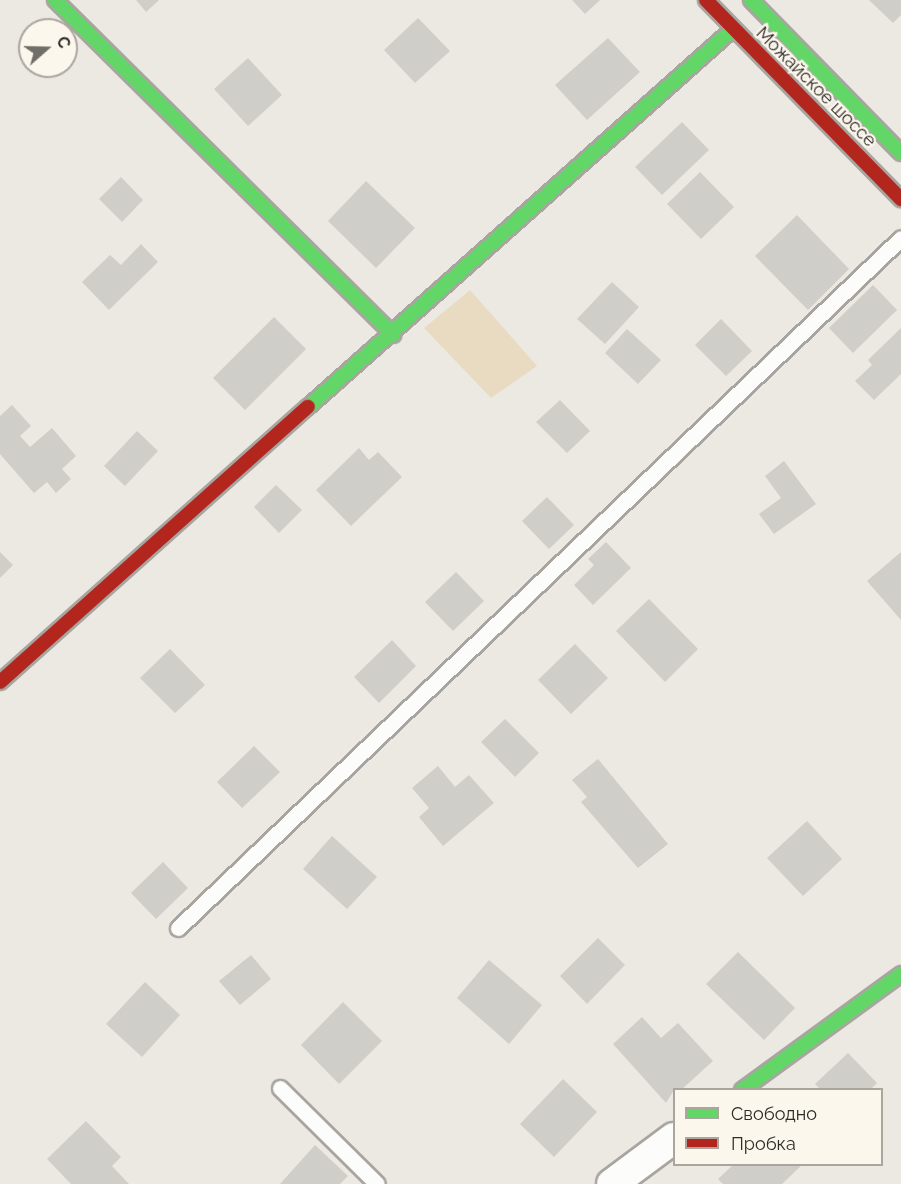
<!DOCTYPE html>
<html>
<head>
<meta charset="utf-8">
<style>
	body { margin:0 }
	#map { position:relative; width:901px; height:1184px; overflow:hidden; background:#ece9e2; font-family:Raleway,sans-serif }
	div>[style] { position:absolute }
	.green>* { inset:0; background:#e8dbc1 }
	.building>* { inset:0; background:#cfcec9 }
	.roads { filter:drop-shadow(2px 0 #a8a5a1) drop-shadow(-2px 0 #a8a5a1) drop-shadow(0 2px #a8a5a1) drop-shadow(0 -2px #a8a5a1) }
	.lane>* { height:15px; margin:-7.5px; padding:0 7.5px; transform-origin:7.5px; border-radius:7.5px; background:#fcfcfb }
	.street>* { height:30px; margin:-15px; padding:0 15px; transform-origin:15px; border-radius:15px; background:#fcfcfb }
	.fast>* { height:14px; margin:-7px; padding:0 7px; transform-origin:7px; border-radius:7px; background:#63d668 }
	.jam>* { height:14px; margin:-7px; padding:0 7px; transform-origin:7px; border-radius:7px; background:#b3261e }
	span { translate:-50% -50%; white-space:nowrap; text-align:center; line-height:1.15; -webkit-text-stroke:4.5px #fcf7ed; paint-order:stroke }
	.street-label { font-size:18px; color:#2e2c28 }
	.legend { position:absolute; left:673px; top:1088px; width:210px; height:78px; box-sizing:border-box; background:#fcf7ed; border:2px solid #aaa69e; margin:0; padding:8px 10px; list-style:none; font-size:18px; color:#2e2c28 }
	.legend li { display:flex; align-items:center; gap:12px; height:30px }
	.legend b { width:30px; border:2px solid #aaa69e }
	.north { position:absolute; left:18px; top:18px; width:60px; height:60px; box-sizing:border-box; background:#fcf7ed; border:2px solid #aaa69e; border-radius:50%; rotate:70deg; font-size:16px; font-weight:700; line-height:24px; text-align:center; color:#2e2c28 }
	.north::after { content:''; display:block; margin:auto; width:21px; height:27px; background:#706e69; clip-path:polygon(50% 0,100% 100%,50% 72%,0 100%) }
</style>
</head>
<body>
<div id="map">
	<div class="green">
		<div style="clip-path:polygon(470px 290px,537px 366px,491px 398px,424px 328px)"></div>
	</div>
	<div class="building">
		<div style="clip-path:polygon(136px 0,159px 0,146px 12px)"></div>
		<div style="clip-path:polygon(572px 0,600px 0,585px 14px)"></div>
		<div style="clip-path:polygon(869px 0,901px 0,901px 15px,893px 23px)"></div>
		<div style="clip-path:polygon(418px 18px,450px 51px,415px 83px,384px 50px)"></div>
		<div style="clip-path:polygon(608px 38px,640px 72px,587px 120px,555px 85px)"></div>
		<div style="clip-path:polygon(248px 58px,282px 95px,248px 126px,214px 89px)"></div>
		<div style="clip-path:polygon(682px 122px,709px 150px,662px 195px,635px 167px)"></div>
		<div style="clip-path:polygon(700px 172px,734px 207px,701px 239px,667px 204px)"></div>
		<div style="clip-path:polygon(121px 177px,143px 200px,122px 222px,99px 199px)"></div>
		<div style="clip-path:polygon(366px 181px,415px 228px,376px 268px,328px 221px)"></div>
		<div style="clip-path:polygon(797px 215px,849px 269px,808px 310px,755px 256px)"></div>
		<div style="clip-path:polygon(141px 244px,158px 262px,109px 310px,82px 282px,110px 255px,121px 265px)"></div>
		<div style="clip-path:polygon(612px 282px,639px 307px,605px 344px,577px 319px)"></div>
		<div style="clip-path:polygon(873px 285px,897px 310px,853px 353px,829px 328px)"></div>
		<div style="clip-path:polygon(274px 317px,306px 349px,245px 410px,213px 378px)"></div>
		<div style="clip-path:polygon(721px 319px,752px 351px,726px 376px,695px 345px)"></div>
		<div style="clip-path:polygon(901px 328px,901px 374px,874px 400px,855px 381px,872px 365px,868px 360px)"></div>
		<div style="clip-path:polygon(627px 329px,661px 360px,638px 384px,605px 353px)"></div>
		<div style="clip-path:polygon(560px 400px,590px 431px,567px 453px,536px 422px)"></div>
		<div style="clip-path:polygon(12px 405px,31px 426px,20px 436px,30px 447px,52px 428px,76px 456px,62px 469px,71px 479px,56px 493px,47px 482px,34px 493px,0 454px,0 416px)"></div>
		<div style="clip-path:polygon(137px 431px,158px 451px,125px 486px,104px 466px)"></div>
		<div style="clip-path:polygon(359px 448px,369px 460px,378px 452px,402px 477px,351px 526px,316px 490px)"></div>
		<div style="clip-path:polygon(784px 461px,816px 504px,774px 534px,759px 514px,781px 498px,765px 476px)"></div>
		<div style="clip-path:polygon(276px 485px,302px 510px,279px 533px,254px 507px)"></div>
		<div style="clip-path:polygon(547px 497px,574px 525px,549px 549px,522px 521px)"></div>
		<div style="clip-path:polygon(606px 542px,631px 568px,593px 605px,574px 585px,594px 565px,588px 559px)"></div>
		<div style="clip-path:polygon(0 552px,13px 565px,0 578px)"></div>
		<div style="clip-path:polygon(901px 552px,901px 620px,867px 581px)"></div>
		<div style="clip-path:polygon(456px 572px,484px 601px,453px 631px,425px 602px)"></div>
		<div style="clip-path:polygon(649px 599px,698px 649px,665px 682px,616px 631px)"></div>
		<div style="clip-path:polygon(392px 640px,416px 666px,379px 703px,354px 677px)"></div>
		<div style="clip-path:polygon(575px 644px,608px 678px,571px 714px,538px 680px)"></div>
		<div style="clip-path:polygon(170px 649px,205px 685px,175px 713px,140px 678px)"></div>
		<div style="clip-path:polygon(505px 719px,539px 753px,515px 777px,481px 742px)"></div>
		<div style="clip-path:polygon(254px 746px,280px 772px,242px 808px,217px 782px)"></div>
		<div style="clip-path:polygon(598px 759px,668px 844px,638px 868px,581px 802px,587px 797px,572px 780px)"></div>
		<div style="clip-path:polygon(438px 766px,455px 787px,469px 775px,494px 803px,443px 846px,419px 817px,429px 808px,412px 788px)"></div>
		<div style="clip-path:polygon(807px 821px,842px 859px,803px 896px,767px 858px)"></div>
		<div style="clip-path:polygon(332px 836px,377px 877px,347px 909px,303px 869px)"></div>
		<div style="clip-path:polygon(163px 862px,188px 888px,156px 919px,131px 893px)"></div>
		<div style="clip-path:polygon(598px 938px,625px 965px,587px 1004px,560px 976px)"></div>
		<div style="clip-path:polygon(738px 952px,795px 1008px,764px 1040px,706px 984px)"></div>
		<div style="clip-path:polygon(251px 955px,271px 979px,240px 1005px,219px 981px)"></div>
		<div style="clip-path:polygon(489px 960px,542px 1005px,509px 1044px,457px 998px)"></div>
		<div style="clip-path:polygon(145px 982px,180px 1015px,142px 1057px,106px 1024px)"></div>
		<div style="clip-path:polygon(343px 1002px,382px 1041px,339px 1084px,301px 1045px)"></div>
		<div style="clip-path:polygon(642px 1017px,661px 1038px,678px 1023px,713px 1061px,681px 1090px,674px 1090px,666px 1103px,613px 1044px)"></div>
		<div style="clip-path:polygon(848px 1053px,877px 1083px,870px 1090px,821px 1090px,815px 1084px)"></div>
		<div style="clip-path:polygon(563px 1079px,597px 1112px,554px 1157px,520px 1124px)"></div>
		<div style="clip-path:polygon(86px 1121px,121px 1157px,112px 1166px,129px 1184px,71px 1184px,47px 1159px)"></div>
		<div style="clip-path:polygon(315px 1145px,348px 1176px,340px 1184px,280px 1184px)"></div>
		<div style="clip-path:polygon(734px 1164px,803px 1164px,782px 1184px,723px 1184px,718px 1179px)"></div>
	</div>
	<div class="roads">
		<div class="lane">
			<div style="left:178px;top:928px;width:999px;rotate:-43.66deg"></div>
			<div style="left:280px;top:1088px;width:136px;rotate:44.7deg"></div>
		</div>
		<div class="street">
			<div style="left:612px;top:1184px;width:77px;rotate:-36.6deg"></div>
		</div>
		<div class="fast">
			<div style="left:55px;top:0;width:476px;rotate:44.7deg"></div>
			<div style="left:751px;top:0;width:214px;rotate:45.6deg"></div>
			<div style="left:308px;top:407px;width:569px;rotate:-41.65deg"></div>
			<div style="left:742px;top:1090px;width:197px;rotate:-36.1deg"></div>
		</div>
		<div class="jam">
			<div style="left:706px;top:0;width:279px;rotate:45.6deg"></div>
			<div style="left:0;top:682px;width:413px;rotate:-41.8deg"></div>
		</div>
	</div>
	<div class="street-label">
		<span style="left:816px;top:87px;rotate:45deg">Можайское шоссе</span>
	</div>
	<ul class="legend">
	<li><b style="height:8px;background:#63d668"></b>Свободно</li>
	<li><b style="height:8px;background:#b3261e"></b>Пробка</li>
	</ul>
	<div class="north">С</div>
</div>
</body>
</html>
